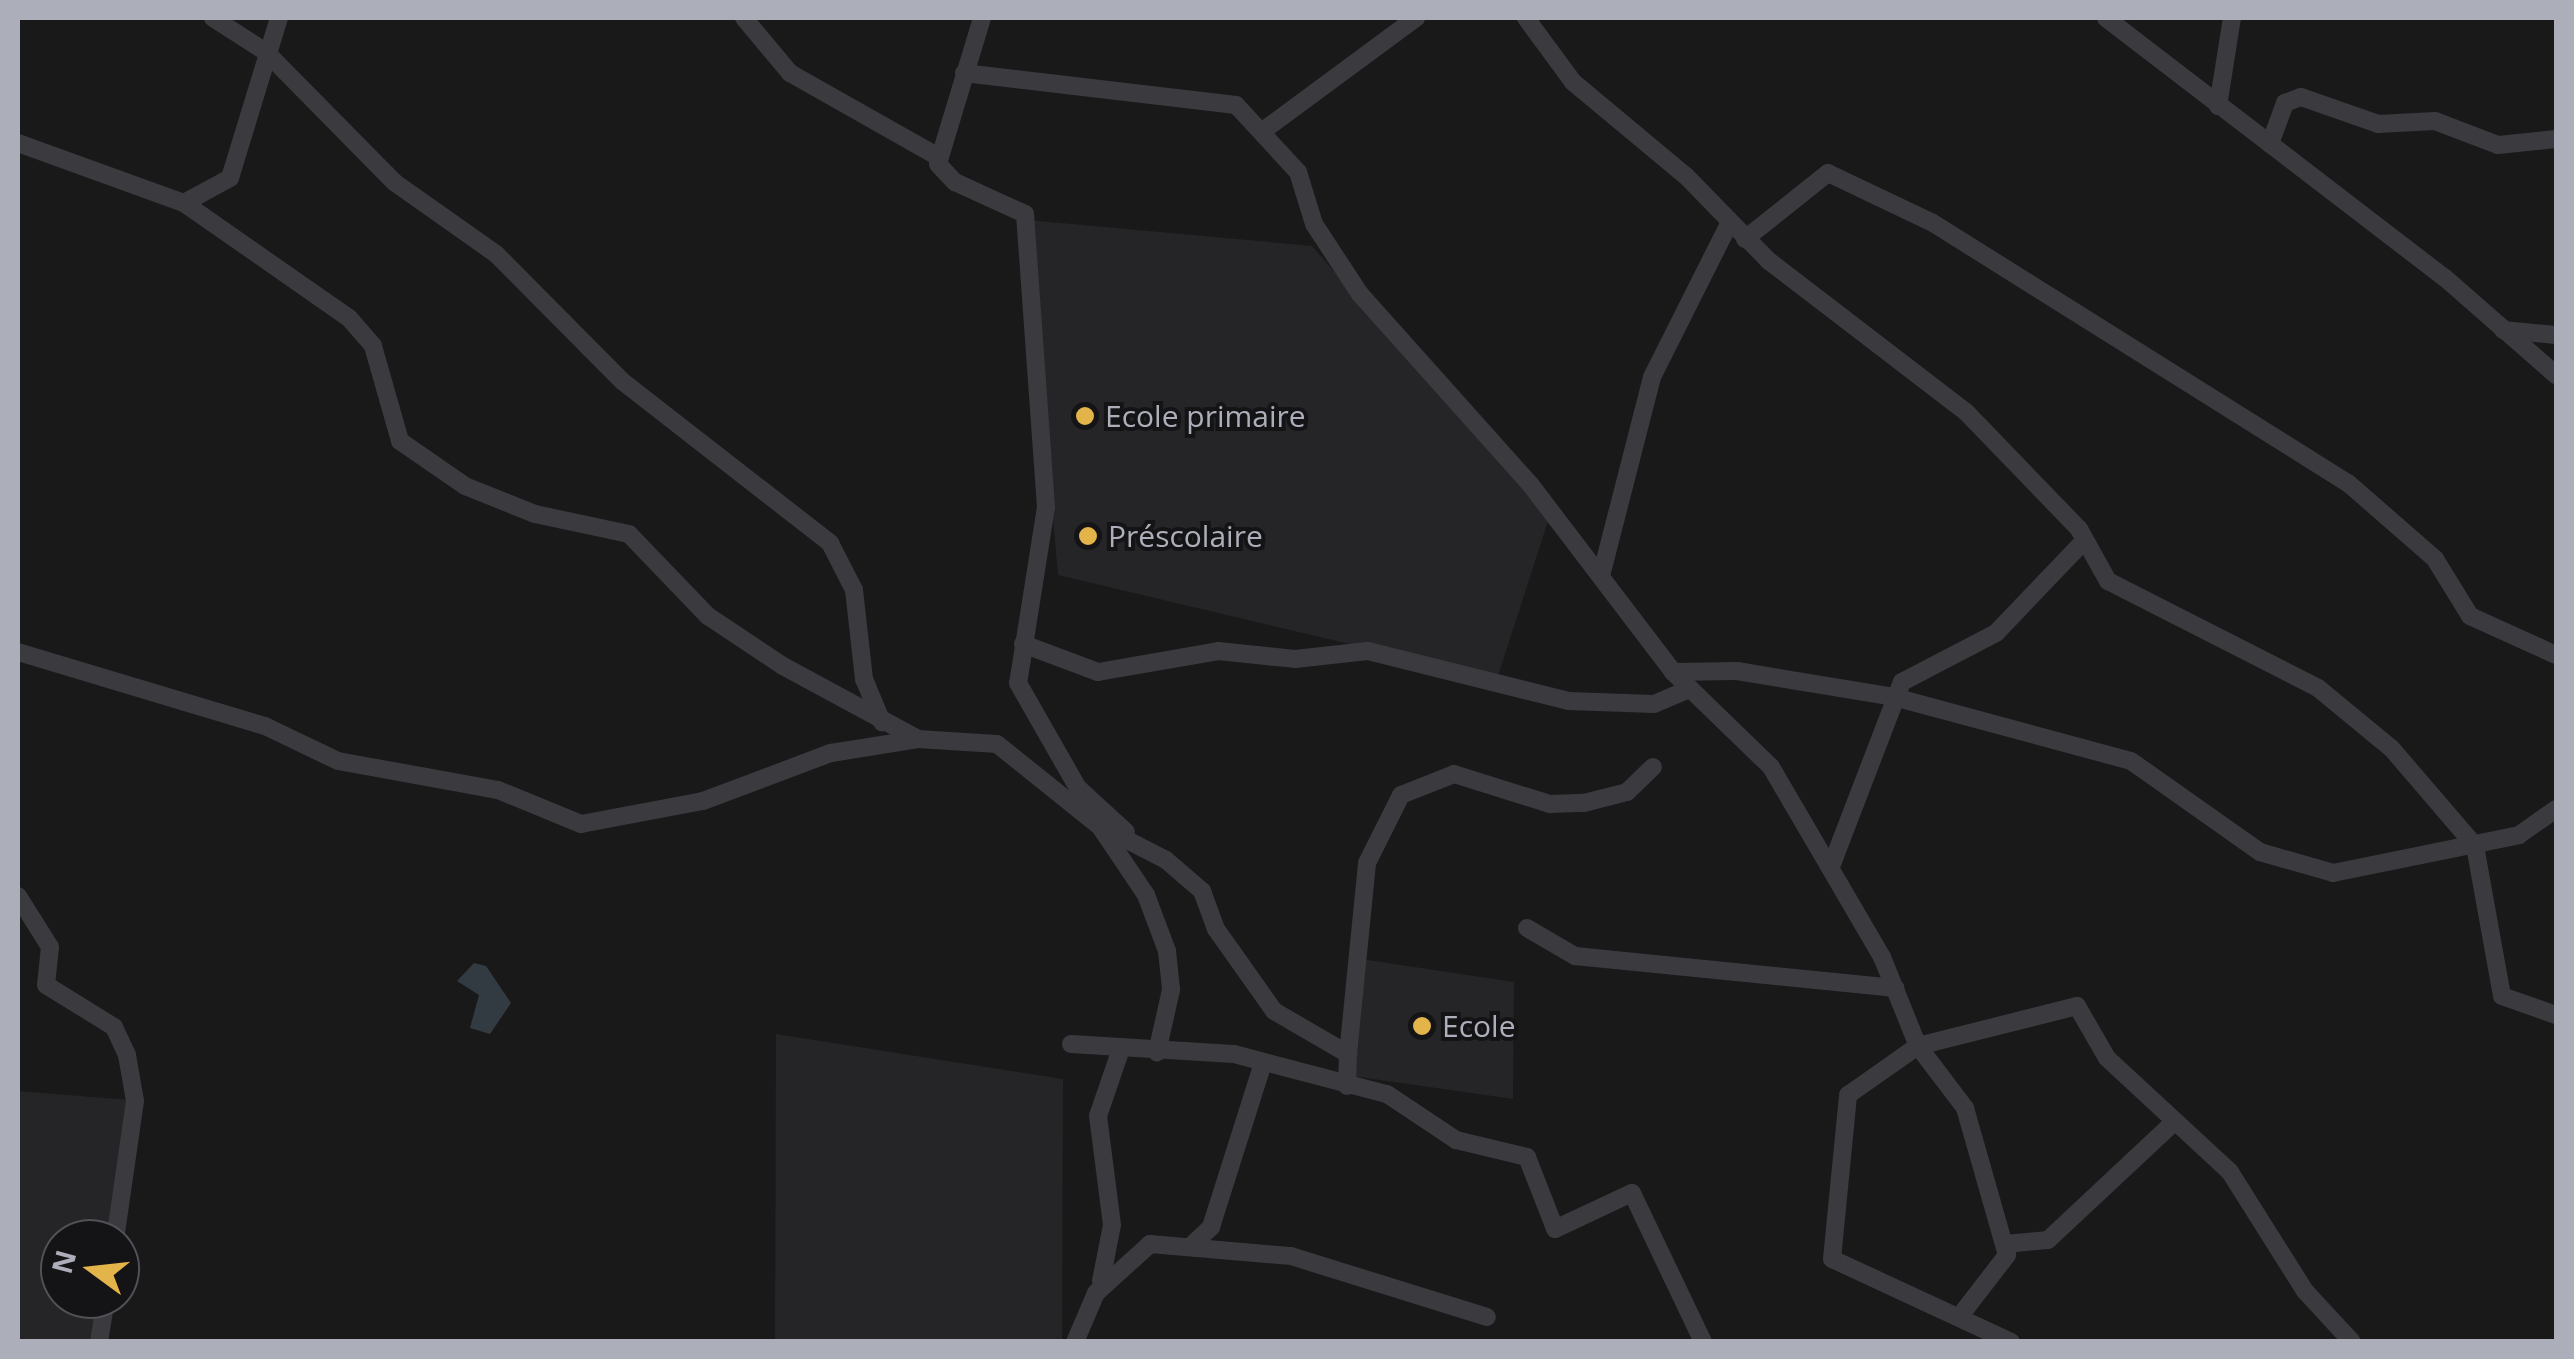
<!DOCTYPE html>
<html>
<head>
<meta charset="utf-8">
<style>
	body { margin:0 }
	#map { position:relative; width:2574px; height:1359px; overflow:hidden; background:#19191a; font-family:"Open Sans",sans-serif }
	div>[style] { position:absolute }
	.built>* { inset:0; background:#252527 }
	.water>* { inset:0; background:#333b42 }
	.minor>* { height:18px; margin:-9px; padding:0 9px; transform-origin:9px; border-radius:9px; background:#3a3a3f }
	.dots>* { width:28px; height:28px; translate:-50% -50%; box-sizing:border-box; border:5px solid #141315; border-radius:50% }
	span { translate:-50% -50%; white-space:nowrap; text-align:center; line-height:1.15; -webkit-text-stroke:8px #141315; paint-order:stroke }
	.poi-label { font-size:30px; color:#acafb9 }
	.left { translate:0 -50%; text-align:left }
	.frame { position:absolute; inset:0; border:20px solid #acafb9; pointer-events:none }
	.north { position:absolute; left:40px; top:1219px; width:100px; height:100px; box-sizing:border-box; background:#141315; border:2px solid #515157; border-radius:50%; rotate:285deg; font-size:28px; font-weight:700; line-height:40px; text-align:center; color:#acafb9 }
	.north::after { content:''; display:block; margin:auto; width:35px; height:45px; background:#e2b449; clip-path:polygon(50% 0,100% 100%,50% 72%,0 100%) }
</style>
</head>
<body>
<div id="map">
	<div class="built">
		<div style="clip-path:polygon(1027px 220px,1312px 246px,1549px 518px,1497px 679px,1058px 575px)"></div>
		<div style="clip-path:polygon(1361px 959px,1514px 982px,1513px 1099px,1352px 1076px)"></div>
		<div style="clip-path:polygon(776px 1034px,1063px 1079px,1062px 1341px,775px 1341px)"></div>
		<div style="clip-path:polygon(18px 1091px,130px 1100px,109px 1239px,60px 1239px,60px 1299px,99px 1299px,93px 1341px,18px 1341px)"></div>
	</div>
	<div class="water">
		<div style="clip-path:polygon(474px 963px,486px 966px,511px 1003px,490px 1034px,470px 1028px,479px 995px,457px 981px)"></div>
	</div>
	<div class="minor">
		<div style="left:213px;top:18px;width:63px;rotate:32.7deg"></div>
		<div style="left:266px;top:52px;width:182px;rotate:45.4deg"></div>
		<div style="left:394px;top:182px;width:125px;rotate:35.2deg"></div>
		<div style="left:496px;top:254px;width:179px;rotate:45.2deg"></div>
		<div style="left:622px;top:381px;width:264px;rotate:37.9deg"></div>
		<div style="left:830px;top:543px;width:53px;rotate:62.9deg"></div>
		<div style="left:854px;top:590px;width:90px;rotate:83.6deg"></div>
		<div style="left:864px;top:679px;width:47px;rotate:67.3deg"></div>
		<div style="left:744px;top:18px;width:72px;rotate:50.1deg"></div>
		<div style="left:790px;top:73px;width:172px;rotate:29.5deg"></div>
		<div style="left:982px;top:18px;width:152px;rotate:106.8deg"></div>
		<div style="left:938px;top:164px;width:25px;rotate:47deg"></div>
		<div style="left:955px;top:182px;width:77px;rotate:24.6deg"></div>
		<div style="left:1025px;top:214px;width:294px;rotate:85.9deg"></div>
		<div style="left:1046px;top:507px;width:178px;rotate:99deg"></div>
		<div style="left:1018px;top:683px;width:121px;rotate:60.3deg"></div>
		<div style="left:1078px;top:788px;width:65px;rotate:42.5deg"></div>
		<div style="left:1526px;top:18px;width:79px;rotate:53.7deg"></div>
		<div style="left:1573px;top:82px;width:147px;rotate:39.8deg"></div>
		<div style="left:1686px;top:176px;width:119px;rotate:45.7deg"></div>
		<div style="left:1769px;top:261px;width:248px;rotate:37.5deg"></div>
		<div style="left:1966px;top:412px;width:163px;rotate:46deg"></div>
		<div style="left:2079px;top:529px;width:60px;rotate:60.9deg"></div>
		<div style="left:2108px;top:581px;width:236px;rotate:27deg"></div>
		<div style="left:2318px;top:688px;width:96px;rotate:39.5deg"></div>
		<div style="left:2392px;top:749px;width:128px;rotate:49.4deg"></div>
		<div style="left:2475px;top:846px;width:152px;rotate:79.8deg"></div>
		<div style="left:2502px;top:996px;width:57px;rotate:19.4deg"></div>
		<div style="left:2106px;top:18px;width:426px;rotate:37.5deg"></div>
		<div style="left:2444px;top:277px;width:149px;rotate:41.2deg"></div>
		<div style="left:964px;top:73px;width:274px;rotate:6.7deg"></div>
		<div style="left:1236px;top:105px;width:91px;rotate:47.2deg"></div>
		<div style="left:1298px;top:172px;width:54px;rotate:72.9deg"></div>
		<div style="left:1314px;top:224px;width:84px;rotate:56.7deg"></div>
		<div style="left:1360px;top:294px;width:255px;rotate:48.2deg"></div>
		<div style="left:1530px;top:484px;width:236px;rotate:52.7deg"></div>
		<div style="left:1673px;top:672px;width:64px;rotate:-0.9deg"></div>
		<div style="left:1737px;top:671px;width:159px;rotate:9.4deg"></div>
		<div style="left:1894px;top:697px;width:245px;rotate:15.1deg"></div>
		<div style="left:2131px;top:761px;width:158px;rotate:35.2deg"></div>
		<div style="left:2260px;top:852px;width:76px;rotate:16deg"></div>
		<div style="left:2333px;top:873px;width:190px;rotate:-11.5deg"></div>
		<div style="left:2519px;top:835px;width:45px;rotate:-35.1deg"></div>
		<div style="left:2218px;top:106px;width:89px;rotate:-81deg"></div>
		<div style="left:1264px;top:130px;width:189px;rotate:-36.4deg"></div>
		<div style="left:18px;top:143px;width:177px;rotate:19.9deg"></div>
		<div style="left:184px;top:203px;width:201px;rotate:34.9deg"></div>
		<div style="left:349px;top:318px;width:37px;rotate:49deg"></div>
		<div style="left:373px;top:346px;width:99px;rotate:74.1deg"></div>
		<div style="left:400px;top:441px;width:79px;rotate:34.7deg"></div>
		<div style="left:465px;top:486px;width:75px;rotate:21.8deg"></div>
		<div style="left:535px;top:514px;width:96px;rotate:12deg"></div>
		<div style="left:629px;top:534px;width:114px;rotate:46.1deg"></div>
		<div style="left:708px;top:616px;width:90px;rotate:33.7deg"></div>
		<div style="left:783px;top:666px;width:153px;rotate:28.4deg"></div>
		<div style="left:918px;top:739px;width:79px;rotate:3.6deg"></div>
		<div style="left:997px;top:744px;width:129px;rotate:38.7deg"></div>
		<div style="left:1098px;top:825px;width:76px;rotate:27.2deg"></div>
		<div style="left:1166px;top:860px;width:48px;rotate:40.7deg"></div>
		<div style="left:1202px;top:891px;width:40px;rotate:69.8deg"></div>
		<div style="left:1216px;top:929px;width:100px;rotate:54.7deg"></div>
		<div style="left:1274px;top:1011px;width:86px;rotate:30.2deg"></div>
		<div style="left:1348px;top:1054px;width:32px;rotate:92deg"></div>
		<div style="left:2270px;top:144px;width:44px;rotate:-69.9deg"></div>
		<div style="left:2285px;top:103px;width:17px;rotate:-21deg"></div>
		<div style="left:2301px;top:97px;width:82px;rotate:19.3deg"></div>
		<div style="left:2378px;top:124px;width:57px;rotate:-3deg"></div>
		<div style="left:2435px;top:121px;width:67px;rotate:20.9deg"></div>
		<div style="left:2498px;top:145px;width:58px;rotate:-5.9deg"></div>
		<div style="left:184px;top:203px;width:52px;rotate:-28.5deg"></div>
		<div style="left:230px;top:178px;width:167px;rotate:-73deg"></div>
		<div style="left:1745px;top:239px;width:106px;rotate:-38.5deg"></div>
		<div style="left:1828px;top:173px;width:116px;rotate:25.5deg"></div>
		<div style="left:1933px;top:223px;width:490px;rotate:32.1deg"></div>
		<div style="left:2348px;top:483px;width:116px;rotate:41.1deg"></div>
		<div style="left:2435px;top:559px;width:67px;rotate:58.4deg"></div>
		<div style="left:2470px;top:616px;width:94px;rotate:24.4deg"></div>
		<div style="left:2503px;top:330px;width:53px;rotate:5.4deg"></div>
		<div style="left:1602px;top:572px;width:201px;rotate:-75.6deg"></div>
		<div style="left:1652px;top:377px;width:171px;rotate:-63.3deg"></div>
		<div style="left:1023px;top:644px;width:80px;rotate:20.5deg"></div>
		<div style="left:1098px;top:672px;width:122px;rotate:-9.9deg"></div>
		<div style="left:1218px;top:651px;width:77px;rotate:5.9deg"></div>
		<div style="left:1295px;top:659px;width:73px;rotate:-6.3deg"></div>
		<div style="left:1368px;top:651px;width:207px;rotate:14deg"></div>
		<div style="left:1569px;top:701px;width:85px;rotate:2deg"></div>
		<div style="left:1654px;top:704px;width:34px;rotate:-23deg"></div>
		<div style="left:18px;top:652px;width:258px;rotate:16.7deg"></div>
		<div style="left:265px;top:726px;width:81px;rotate:25.6deg"></div>
		<div style="left:338px;top:761px;width:163px;rotate:10.3deg"></div>
		<div style="left:498px;top:790px;width:90px;rotate:22.3deg"></div>
		<div style="left:581px;top:824px;width:124px;rotate:-10.7deg"></div>
		<div style="left:703px;top:801px;width:137px;rotate:-20.6deg"></div>
		<div style="left:831px;top:753px;width:88px;rotate:-9.1deg"></div>
		<div style="left:1673px;top:672px;width:136px;rotate:44.1deg"></div>
		<div style="left:1771px;top:767px;width:220px;rotate:59.7deg"></div>
		<div style="left:1882px;top:957px;width:96px;rotate:68deg"></div>
		<div style="left:1918px;top:1046px;width:78px;rotate:52.8deg"></div>
		<div style="left:1965px;top:1108px;width:153px;rotate:74.1deg"></div>
		<div style="left:2007px;top:1255px;width:78px;rotate:127.7deg"></div>
		<div style="left:1099px;top:825px;width:84px;rotate:56.1deg"></div>
		<div style="left:1146px;top:895px;width:60px;rotate:69.4deg"></div>
		<div style="left:1167px;top:951px;width:39px;rotate:84deg"></div>
		<div style="left:1171px;top:990px;width:64px;rotate:102.7deg"></div>
		<div style="left:1832px;top:864px;width:195px;rotate:-69deg"></div>
		<div style="left:1902px;top:682px;width:106px;rotate:-27.5deg"></div>
		<div style="left:1996px;top:633px;width:124px;rotate:-46.3deg"></div>
		<div style="left:18px;top:896px;width:60px;rotate:57.9deg"></div>
		<div style="left:50px;top:947px;width:38px;rotate:96deg"></div>
		<div style="left:46px;top:985px;width:80px;rotate:31.7deg"></div>
		<div style="left:114px;top:1027px;width:31px;rotate:65deg"></div>
		<div style="left:127px;top:1055px;width:47px;rotate:80.1deg"></div>
		<div style="left:135px;top:1101px;width:139px;rotate:98.2deg"></div>
		<div style="left:1527px;top:928px;width:56px;rotate:30.3deg"></div>
		<div style="left:1575px;top:956px;width:322px;rotate:5.7deg"></div>
		<div style="left:1071px;top:1044px;width:163px;rotate:3.5deg"></div>
		<div style="left:1234px;top:1054px;width:158px;rotate:14.7deg"></div>
		<div style="left:1387px;top:1094px;width:83px;rotate:33.7deg"></div>
		<div style="left:1456px;top:1140px;width:73px;rotate:13.5deg"></div>
		<div style="left:1527px;top:1157px;width:77px;rotate:68.7deg"></div>
		<div style="left:1555px;top:1229px;width:85px;rotate:-25.1deg"></div>
		<div style="left:1632px;top:1193px;width:165px;rotate:64.5deg"></div>
		<div style="left:1348px;top:1054px;width:192px;rotate:-84.3deg"></div>
		<div style="left:1367px;top:863px;width:76px;rotate:-63.4deg"></div>
		<div style="left:1401px;top:795px;width:57px;rotate:-21.6deg"></div>
		<div style="left:1454px;top:774px;width:101px;rotate:17.4deg"></div>
		<div style="left:1550px;top:804px;width:34px;rotate:-2deg"></div>
		<div style="left:1584px;top:803px;width:44px;rotate:-14.3deg"></div>
		<div style="left:1627px;top:792px;width:36px;rotate:-44deg"></div>
		<div style="left:1193px;top:1244px;width:25px;rotate:-43deg"></div>
		<div style="left:1211px;top:1227px;width:172px;rotate:-72.4deg"></div>
		<div style="left:2005px;top:1244px;width:43px;rotate:-5.3deg"></div>
		<div style="left:2048px;top:1240px;width:171px;rotate:-43.1deg"></div>
		<div style="left:1101px;top:1281px;width:57px;rotate:-78.9deg"></div>
		<div style="left:1112px;top:1225px;width:110px;rotate:-97.3deg"></div>
		<div style="left:1098px;top:1116px;width:71px;rotate:-71.1deg"></div>
		<div style="left:99px;top:1342px;width:44px;rotate:-80.8deg"></div>
		<div style="left:1075px;top:1342px;width:53px;rotate:-66.8deg"></div>
		<div style="left:1096px;top:1293px;width:73px;rotate:-42.2deg"></div>
		<div style="left:1150px;top:1244px;width:142px;rotate:4.9deg"></div>
		<div style="left:1291px;top:1256px;width:205px;rotate:17.3deg"></div>
		<div style="left:2011px;top:1342px;width:197px;rotate:-155.1deg"></div>
		<div style="left:1832px;top:1259px;width:165px;rotate:-84.4deg"></div>
		<div style="left:1848px;top:1095px;width:85px;rotate:-35deg"></div>
		<div style="left:1918px;top:1046px;width:164px;rotate:-14.1deg"></div>
		<div style="left:2077px;top:1006px;width:60px;rotate:60deg"></div>
		<div style="left:2107px;top:1058px;width:168px;rotate:42.8deg"></div>
		<div style="left:2230px;top:1172px;width:141px;rotate:57.8deg"></div>
		<div style="left:2305px;top:1291px;width:69px;rotate:47.3deg"></div>
	</div>
	<div class="dots">
		<div style="left:1085px;top:416px;background:#e2b449"></div>
		<div style="left:1088px;top:536px;background:#e2b449"></div>
		<div style="left:1422px;top:1026px;background:#e2b449"></div>
	</div>
	<div class="poi-label">
		<span class="left" style="left:1105px;top:416px">Ecole primaire</span>
		<span class="left" style="left:1108px;top:536px">Préscolaire</span>
		<span class="left" style="left:1442px;top:1026px">Ecole</span>
	</div>
	<div class="frame"></div>
	<div class="north">N</div>
</div>
</body>
</html>
